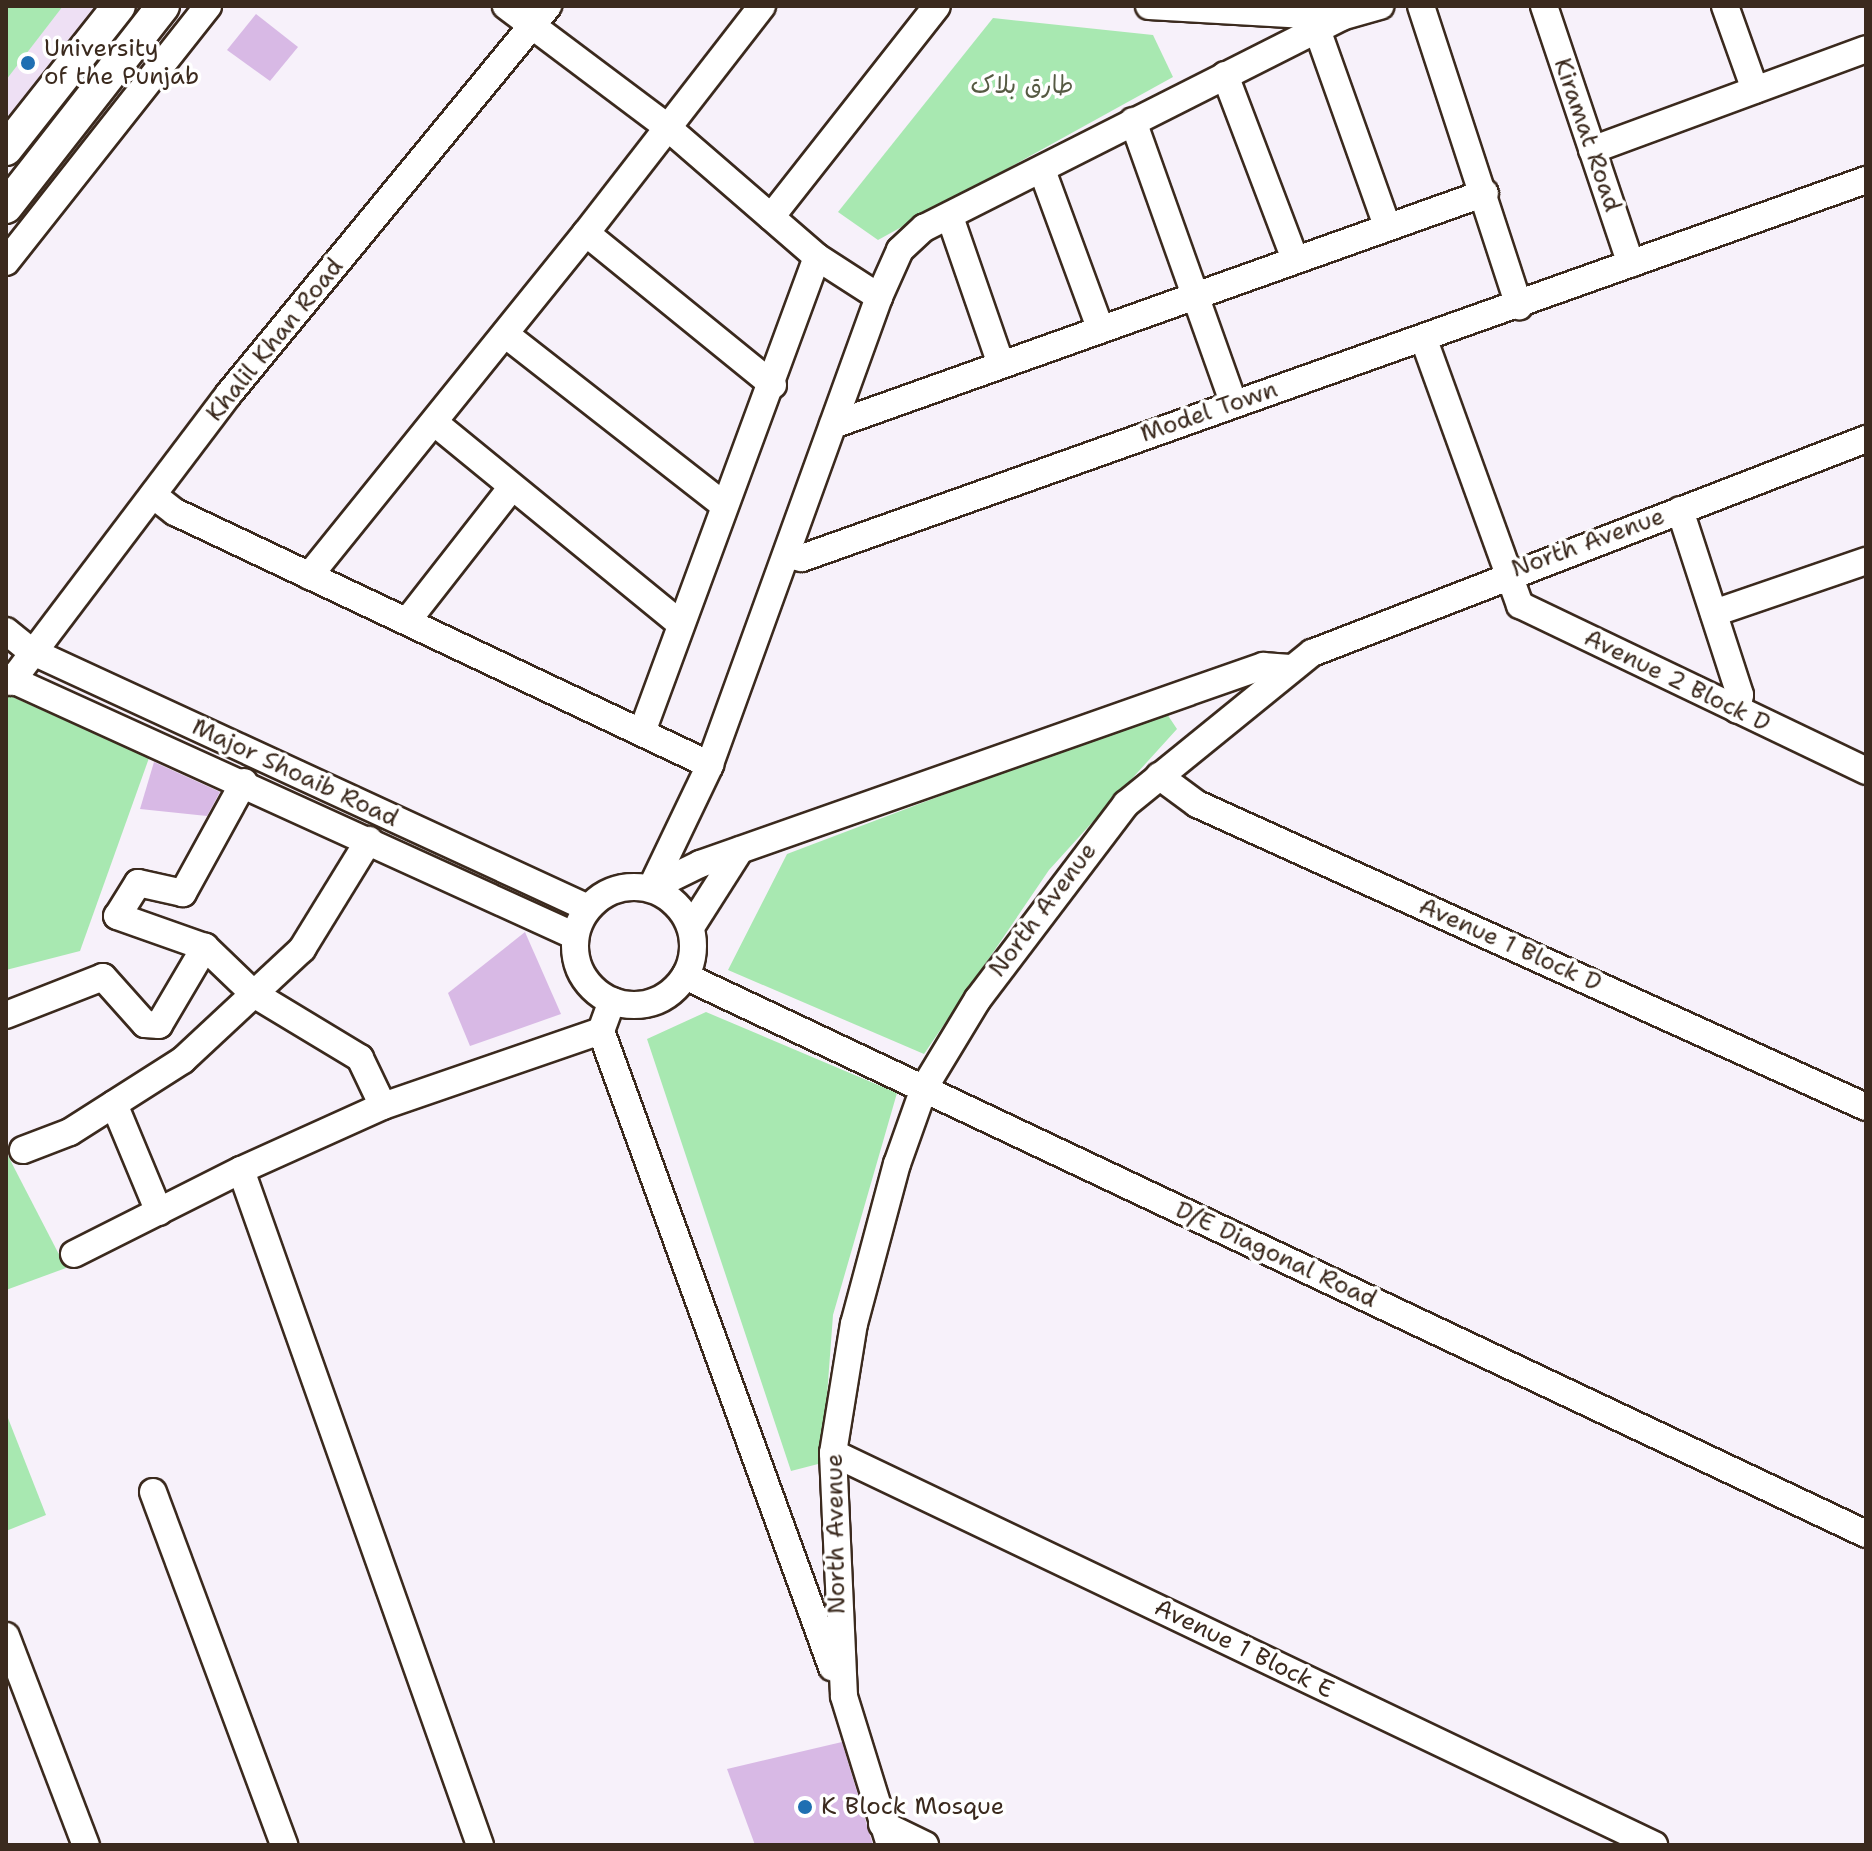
<!DOCTYPE html>
<html>
<head>
<meta charset="utf-8">
<style>
	body { margin:0 }
	#map { position:relative; width:1872px; height:1851px; overflow:hidden; background:#f7f1fa; font-family:"Shantell Sans","Playpen Sans Arabic",sans-serif }
	div>[style] { position:absolute }
	.built>* { inset:0; background:#eee0f4 }
	.green>* { inset:0; background:#a8e8b1 }
	.building>* { inset:0; background:#d8b9e5 }
	.roads { filter:drop-shadow(2px 0 #3b2a1e) drop-shadow(-2px 0 #3b2a1e) drop-shadow(0 2px #3b2a1e) drop-shadow(0 -2px #3b2a1e) }
	.minor>* { height:26px; margin:-13px; padding:0 13px; transform-origin:13px; border-radius:13px; background:#fff }
	.minor>.ring { margin:-13px; padding:0; box-sizing:content-box; background:none; border:26px solid #fff; border-radius:50% }
	.major>* { height:32px; margin:-16px; padding:0 16px; transform-origin:16px; border-radius:16px; background:#fff }
	.dots>* { width:22px; height:22px; translate:-50% -50%; box-sizing:border-box; border:4px solid #fff; border-radius:50% }
	span { translate:-50% -50%; white-space:nowrap; text-align:center; line-height:1.15; -webkit-text-stroke:7px #fff; paint-order:stroke }
	.poi-label { font-size:24px; color:#3b2a1e }
	.left { translate:0 -50%; text-align:left }
	.park-label { font-size:24px; color:#565a43 }
	.street-label { font-size:24px; color:#3b2a1e }
	.frame { position:absolute; inset:0; border:8px solid #3b2a1e; pointer-events:none }
</style>
</head>
<body>
<div id="map">
	<div class="built">
		<div style="clip-path:polygon(6px 6px,95px 6px,6px 119px)"></div>
	</div>
	<div class="green">
		<div style="clip-path:polygon(6px 6px,63px 6px,6px 80px)"></div>
		<div style="clip-path:polygon(993px 18px,1153px 35px,1173px 77px,878px 240px,838px 212px)"></div>
		<div style="clip-path:polygon(6px 694px,149px 758px,80px 951px,6px 970px)"></div>
		<div style="clip-path:polygon(1165px 711px,1177px 729px,1049px 870px,924px 1054px,728px 970px,787px 854px)"></div>
		<div style="clip-path:polygon(706px 1012px,897px 1093px,833px 1315px,822px 1463px,791px 1471px,647px 1039px)"></div>
		<div style="clip-path:polygon(6px 1152px,66px 1268px,6px 1290px)"></div>
		<div style="clip-path:polygon(6px 1413px,46px 1515px,6px 1531px)"></div>
	</div>
	<div class="building">
		<div style="clip-path:polygon(256px 14px,298px 47px,270px 81px,227px 50px)"></div>
		<div style="clip-path:polygon(154px 762px,220px 792px,207px 816px,140px 809px)"></div>
		<div style="clip-path:polygon(525px 932px,561px 1014px,470px 1046px,448px 993px)"></div>
		<div style="clip-path:polygon(842px 1742px,873px 1845px,755px 1845px,727px 1769px)"></div>
	</div>
	<div class="roads">
		<div class="minor">
			<div style="left:506px;top:6px;width:201px;rotate:36.9deg"></div>
			<div style="left:667px;top:127px;width:198px;rotate:40.9deg"></div>
			<div style="left:817px;top:257px;width:74px;rotate:32.8deg"></div>
			<div style="left:879px;top:297px;width:498px;rotate:109.9deg"></div>
			<div style="left:710px;top:765px;width:136px;rotate:115.6deg"></div>
			<div style="left:1149px;top:6px;width:192px;rotate:3.3deg"></div>
			<div style="left:1421px;top:6px;width:316px;rotate:71.9deg"></div>
			<div style="left:1544px;top:6px;width:272px;rotate:71.4deg"></div>
			<div style="left:1725px;top:6px;width:89px;rotate:70.3deg"></div>
			<div style="left:1318px;top:32px;width:206px;rotate:70.4deg"></div>
			<div style="left:1225px;top:75px;width:195px;rotate:69.2deg"></div>
			<div style="left:1133px;top:121px;width:298px;rotate:70.4deg"></div>
			<div style="left:1592px;top:150px;width:292px;rotate:-20.2deg"></div>
			<div style="left:1042px;top:170px;width:168px;rotate:69.8deg"></div>
			<div style="left:771px;top:217px;width:268px;rotate:-51.8deg"></div>
			<div style="left:950px;top:217px;width:156px;rotate:70.9deg"></div>
			<div style="left:586px;top:233px;width:287px;rotate:-52.2deg"></div>
			<div style="left:6px;top:262px;width:326px;rotate:-51.7deg"></div>
			<div style="left:879px;top:297px;width:51px;rotate:-65.9deg"></div>
			<div style="left:900px;top:250px;width:33px;rotate:-43deg"></div>
			<div style="left:924px;top:228px;width:467px;rotate:-26.8deg"></div>
			<div style="left:1341px;top:17px;width:41px;rotate:-15.8deg"></div>
			<div style="left:505px;top:334px;width:278px;rotate:38deg"></div>
			<div style="left:1424px;top:340px;width:282px;rotate:70.1deg"></div>
			<div style="left:1520px;top:605px;width:384px;rotate:25.6deg"></div>
			<div style="left:435px;top:423px;width:318px;rotate:39.3deg"></div>
			<div style="left:833px;top:425px;width:692px;rotate:-19.59deg"></div>
			<div style="left:153px;top:495px;width:28px;rotate:38deg"></div>
			<div style="left:175px;top:512px;width:592px;rotate:25.31deg"></div>
			<div style="left:1680px;top:510px;width:194px;rotate:72deg"></div>
			<div style="left:1740px;top:695px;width:15px;rotate:101deg"></div>
			<div style="left:788px;top:555px;width:14px;rotate:12deg"></div>
			<div style="left:802px;top:558px;width:1129px;rotate:-19.56deg"></div>
			<div style="left:309px;top:576px;width:441px;rotate:-51.1deg"></div>
			<div style="left:586px;top:233px;width:241px;rotate:39.1deg"></div>
			<div style="left:1714px;top:613px;width:161px;rotate:-18.9deg"></div>
			<div style="left:408px;top:620px;width:167px;rotate:-52deg"></div>
			<div style="left:6px;top:631px;width:32px;rotate:39deg"></div>
			<div style="left:31px;top:651px;width:613px;rotate:24.77deg"></div>
			<div style="left:6px;top:677px;width:625px;rotate:24.47deg"></div>
			<div style="left:11px;top:682px;width:360px;rotate:-52.9deg"></div>
			<div style="left:228px;top:395px;width:504px;rotate:-50.56deg"></div>
			<div style="left:642px;top:732px;width:506px;rotate:-69.78deg"></div>
			<div style="left:1159px;top:776px;width:47px;rotate:36.4deg"></div>
			<div style="left:1197px;top:804px;width:734px;rotate:24.37deg"></div>
			<div style="left:244px;top:782px;width:127px;rotate:118.8deg"></div>
			<div style="left:183px;top:893px;width:46px;rotate:-167.5deg"></div>
			<div style="left:138px;top:883px;width:39px;rotate:122deg"></div>
			<div style="left:117px;top:916px;width:93px;rotate:19.4deg"></div>
			<div style="left:205px;top:947px;width:68px;rotate:43.8deg"></div>
			<div style="left:254px;top:994px;width:124px;rotate:31.1deg"></div>
			<div style="left:360px;top:1058px;width:53px;rotate:64.4deg"></div>
			<div class="ring" style="left:575px;top:887px;width:92px;height:92px"></div>
			<div style="left:651px;top:888px;width:55px;rotate:-26.1deg"></div>
			<div style="left:700px;top:864px;width:597px;rotate:-19.38deg"></div>
			<div style="left:1263px;top:666px;width:27px;rotate:4deg"></div>
			<div style="left:691px;top:927px;width:91px;rotate:-57.5deg"></div>
			<div style="left:685px;top:976px;width:1306px;rotate:25.29deg"></div>
			<div style="left:6px;top:1015px;width:104px;rotate:-21.4deg"></div>
			<div style="left:103px;top:977px;width:63px;rotate:48.2deg"></div>
			<div style="left:145px;top:1024px;width:14px;rotate:4deg"></div>
			<div style="left:159px;top:1025px;width:91px;rotate:-59.5deg"></div>
			<div style="left:601px;top:1031px;width:677px;rotate:70.04deg"></div>
			<div style="left:114px;top:1104px;width:117px;rotate:67.4deg"></div>
			<div style="left:23px;top:1150px;width:50px;rotate:-21deg"></div>
			<div style="left:70px;top:1132px;width:134px;rotate:-32.5deg"></div>
			<div style="left:183px;top:1060px;width:163px;rotate:-43deg"></div>
			<div style="left:302px;top:949px;width:128px;rotate:-58.4deg"></div>
			<div style="left:74px;top:1254px;width:187px;rotate:-26.7deg"></div>
			<div style="left:833px;top:1453px;width:910px;rotate:25.52deg"></div>
			<div style="left:153px;top:1492px;width:377px;rotate:69.6deg"></div>
			<div style="left:6px;top:1636px;width:224px;rotate:69.1deg"></div>
			<div style="left:882px;top:1824px;width:48px;rotate:26deg"></div>
			<div style="left:480px;top:1845px;width:716px;rotate:-109.5deg"></div>
			<div style="left:241px;top:1170px;width:156px;rotate:-24.3deg"></div>
			<div style="left:383px;top:1106px;width:231px;rotate:-19deg"></div>
			<div style="left:601px;top:1031px;width:32px;rotate:-70deg"></div>
			<div style="left:890px;top:1845px;width:156px;rotate:-107.2deg"></div>
			<div style="left:844px;top:1696px;width:243px;rotate:-92.6deg"></div>
			<div style="left:833px;top:1453px;width:131px;rotate:-80.8deg"></div>
			<div style="left:854px;top:1324px;width:166px;rotate:-75deg"></div>
			<div style="left:897px;top:1164px;width:81px;rotate:-70.4deg"></div>
			<div style="left:924px;top:1088px;width:104px;rotate:-58.8deg"></div>
			<div style="left:978px;top:999px;width:245px;rotate:-52.8deg"></div>
			<div style="left:1126px;top:804px;width:240px;rotate:-39.1deg"></div>
			<div style="left:1312px;top:653px;width:594px;rotate:-21.12deg"></div>
		</div>
		<div class="major">
			<div style="left:6px;top:149px;width:182px;rotate:-51.7deg"></div>
			<div style="left:6px;top:207px;width:255px;rotate:-52deg"></div>
		</div>
	</div>
	<div class="dots">
		<div style="left:28px;top:63px;background:#1f6fb2"></div>
		<div style="left:805px;top:1807px;background:#1f6fb2"></div>
	</div>
	<div class="poi-label">
		<span class="left" style="left:44px;top:63px">University<br>of the Punjab</span>
		<span class="left" style="left:821px;top:1807px">K Block Mosque</span>
	</div>
	<div class="park-label">
		<span style="left:1022px;top:86px">طارق بلاک</span>
	</div>
	<div class="street-label">
		<span style="left:1587px;top:135px;rotate:71deg">Kiramat Road</span>
		<span style="left:275px;top:340px;rotate:-51deg">Khalil Khan Road</span>
		<span style="left:1209px;top:412px;rotate:-19deg">Model Town</span>
		<span style="left:1588px;top:543px;rotate:-20deg">North Avenue</span>
		<span style="left:1677px;top:681px;rotate:26deg">Avenue 2 Block D</span>
		<span style="left:295px;top:773px;rotate:25deg">Major Shoaib Road</span>
		<span style="left:1043px;top:910px;rotate:-53deg">North Avenue</span>
		<span style="left:1510px;top:945px;rotate:24deg">Avenue 1 Block D</span>
		<span style="left:1276px;top:1255px;rotate:25deg">D/E Diagonal Road</span>
		<span style="left:836px;top:1534px;rotate:-91deg">North Avenue</span>
		<span style="left:1244px;top:1649px;rotate:26deg">Avenue 1 Block E</span>
	</div>
	<div class="frame"></div>
</div>
</body>
</html>
